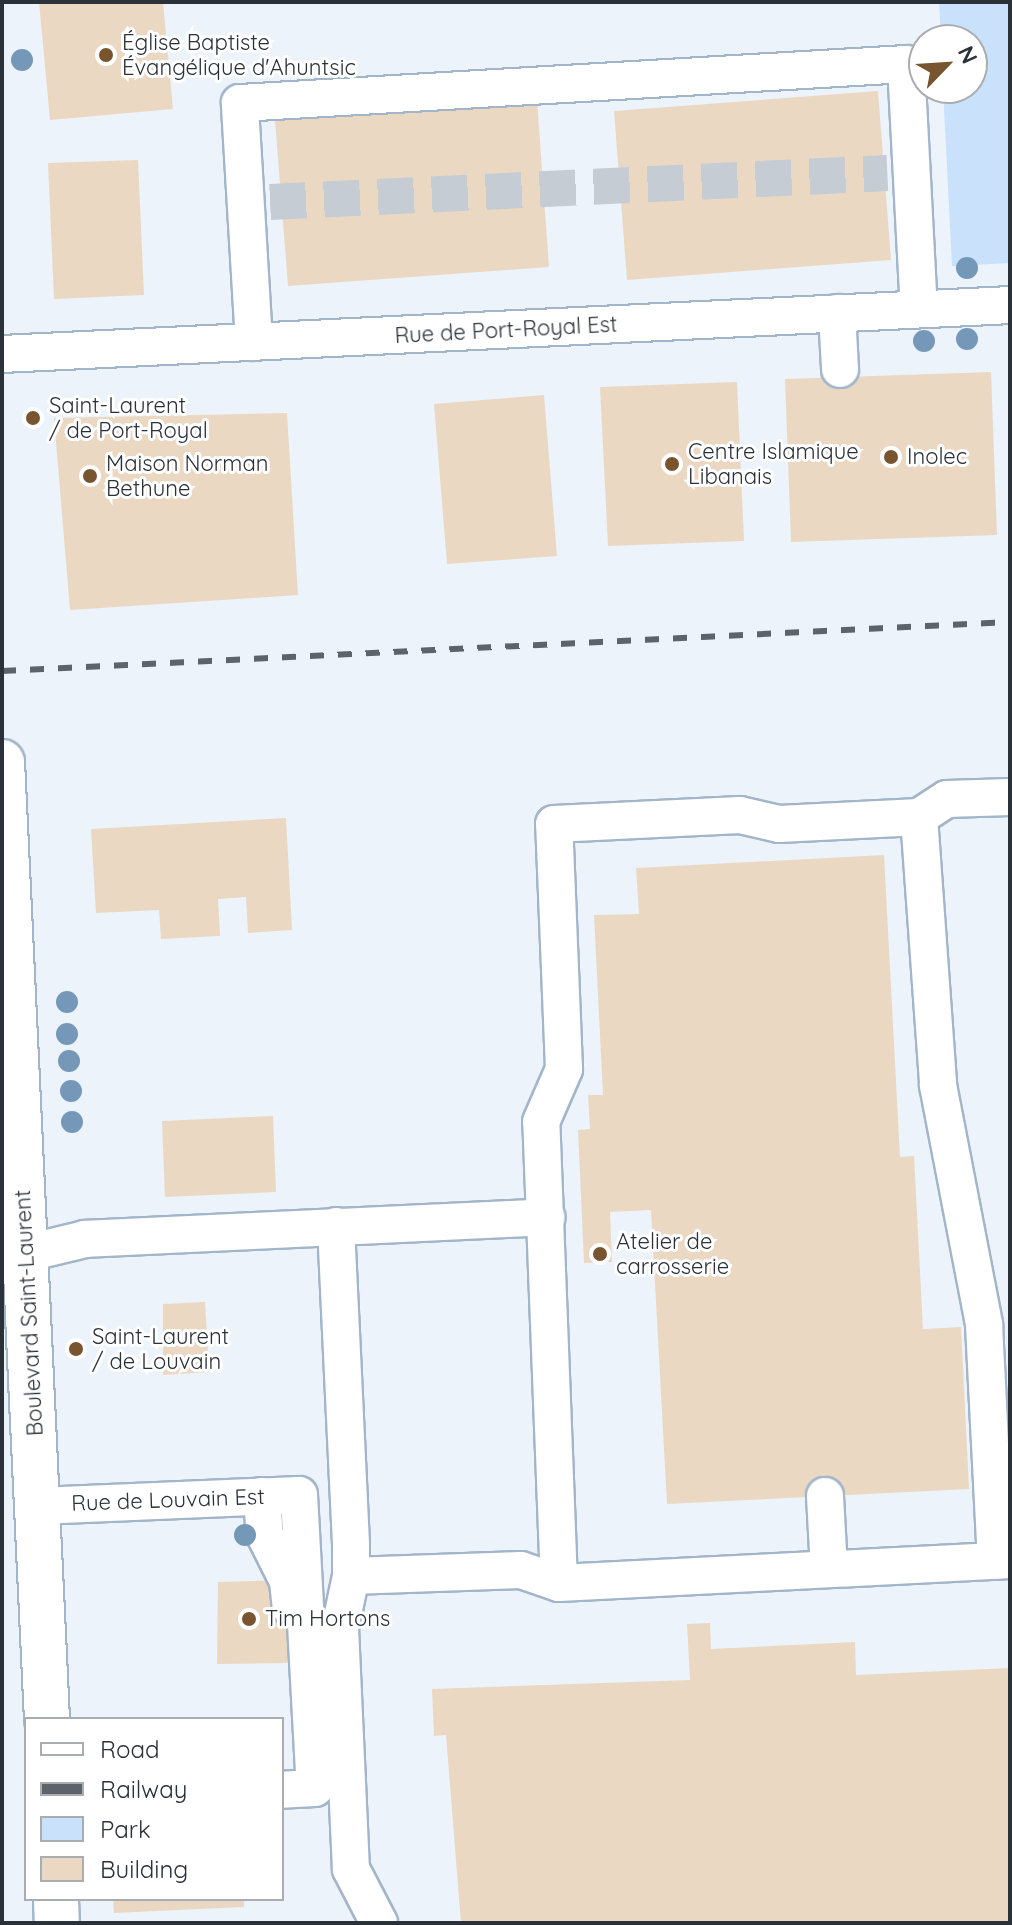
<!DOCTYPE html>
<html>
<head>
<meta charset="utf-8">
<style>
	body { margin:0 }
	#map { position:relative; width:1012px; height:1925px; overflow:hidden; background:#ecf3fb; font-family:Quicksand,sans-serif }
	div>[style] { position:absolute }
	.green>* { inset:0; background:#cae1fb }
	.building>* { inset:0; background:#ebd8c3 }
	.minor-tunnel>* { height:36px; margin-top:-18px; transform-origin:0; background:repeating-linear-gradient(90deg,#c5ccd4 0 36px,transparent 0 54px) }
	.roads { filter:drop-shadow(2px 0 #a3b5c9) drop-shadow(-2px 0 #a3b5c9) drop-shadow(0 2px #a3b5c9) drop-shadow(0 -2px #a3b5c9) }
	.minor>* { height:36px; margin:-18px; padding:0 18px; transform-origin:18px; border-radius:18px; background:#fff }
	.major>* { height:44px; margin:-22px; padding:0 22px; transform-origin:22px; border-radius:22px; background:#fff }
	.rail>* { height:6px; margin-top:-3px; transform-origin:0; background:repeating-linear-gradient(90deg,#5c636a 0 14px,transparent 0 28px) }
	.trees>* { width:22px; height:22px; margin:-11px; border-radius:50%; background:#7698b8 }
	.dots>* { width:22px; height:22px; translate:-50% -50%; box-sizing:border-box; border:4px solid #fff; border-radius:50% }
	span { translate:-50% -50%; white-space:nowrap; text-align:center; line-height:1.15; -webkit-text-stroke:6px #fff; paint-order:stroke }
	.poi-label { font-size:22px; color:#2a3138 }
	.left { translate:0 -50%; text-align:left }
	.street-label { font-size:22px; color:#2a3138 }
	.frame { position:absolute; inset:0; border:4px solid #2a3138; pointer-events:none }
	.legend { position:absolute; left:24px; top:1717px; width:260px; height:184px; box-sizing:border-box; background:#fff; border:2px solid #aaadaf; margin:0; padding:10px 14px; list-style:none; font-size:24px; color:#2a3138 }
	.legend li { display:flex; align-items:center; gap:16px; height:40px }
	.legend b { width:40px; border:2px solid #aaadaf }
	.north { position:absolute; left:908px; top:24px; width:80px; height:80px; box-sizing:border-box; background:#fff; border:2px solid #aaadaf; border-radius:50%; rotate:65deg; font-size:22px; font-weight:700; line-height:32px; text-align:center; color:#2a3138 }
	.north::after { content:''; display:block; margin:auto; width:28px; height:36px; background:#78552e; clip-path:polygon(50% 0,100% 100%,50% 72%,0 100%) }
</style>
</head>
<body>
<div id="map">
	<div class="green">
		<div style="clip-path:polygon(939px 2px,1010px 2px,1010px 263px,952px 266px,943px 88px,972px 88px,972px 40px,941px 40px)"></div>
	</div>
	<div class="building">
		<div style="clip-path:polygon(39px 2px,163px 2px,173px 109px,50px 120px)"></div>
		<div style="clip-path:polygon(878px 91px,891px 260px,627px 280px,614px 111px)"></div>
		<div style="clip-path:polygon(537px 100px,549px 267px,288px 286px,275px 120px)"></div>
		<div style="clip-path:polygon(138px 160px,144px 295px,54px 299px,48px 163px)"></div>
		<div style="clip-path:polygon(991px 372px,997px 535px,791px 542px,785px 379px)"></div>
		<div style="clip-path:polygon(737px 382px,744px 541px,608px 546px,600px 387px)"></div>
		<div style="clip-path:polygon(544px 395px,557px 556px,447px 564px,434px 404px)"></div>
		<div style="clip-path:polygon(287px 413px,298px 595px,70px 610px,54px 418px)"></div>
		<div style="clip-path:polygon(286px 818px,292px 930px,248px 933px,246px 897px,218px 899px,220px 936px,161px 939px,159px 910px,96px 913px,91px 829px)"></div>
		<div style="clip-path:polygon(884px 855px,900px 1157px,914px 1156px,923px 1329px,961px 1327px,969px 1489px,667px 1504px,651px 1210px,610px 1212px,612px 1262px,584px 1263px,578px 1130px,590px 1129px,588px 1095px,603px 1095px,594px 915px,639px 914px,636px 868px)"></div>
		<div style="clip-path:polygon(273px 1116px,276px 1192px,165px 1197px,162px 1121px)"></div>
		<div style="clip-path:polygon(205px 1302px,209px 1372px,163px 1375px,163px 1304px)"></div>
		<div style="clip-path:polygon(287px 1580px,289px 1663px,217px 1664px,218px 1582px)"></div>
		<div style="clip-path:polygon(710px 1623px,711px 1649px,855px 1642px,856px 1675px,1010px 1668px,1010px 1923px,461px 1923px,446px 1735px,434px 1736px,432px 1689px,690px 1680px,687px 1624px)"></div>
		<div style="clip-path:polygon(113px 1899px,244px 1899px,244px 1907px,114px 1913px)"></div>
	</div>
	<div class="minor-tunnel">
		<div style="left:270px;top:202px;width:618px;rotate:-2.69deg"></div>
	</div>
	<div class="roads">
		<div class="minor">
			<div style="left:837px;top:313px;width:56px;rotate:86.9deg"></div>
			<div style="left:254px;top:342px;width:239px;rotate:-93.4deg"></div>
			<div style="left:240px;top:103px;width:667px;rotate:-3.35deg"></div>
			<div style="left:906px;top:64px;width:245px;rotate:87deg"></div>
			<div style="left:2px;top:354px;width:1009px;rotate:-2.78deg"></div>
			<div style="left:919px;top:817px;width:269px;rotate:85.9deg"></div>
			<div style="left:938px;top:1085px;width:244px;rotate:79.1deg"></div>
			<div style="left:984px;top:1325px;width:236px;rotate:87.1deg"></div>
			<div style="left:336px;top:1226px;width:319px;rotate:87.3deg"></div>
			<div style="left:351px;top:1545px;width:31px;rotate:90deg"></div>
			<div style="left:351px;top:1576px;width:53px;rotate:101.9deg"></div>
			<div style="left:340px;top:1628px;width:241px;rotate:87.4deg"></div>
			<div style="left:351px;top:1869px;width:61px;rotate:62.6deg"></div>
			<div style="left:2px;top:1259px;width:85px;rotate:-13.5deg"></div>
			<div style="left:85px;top:1239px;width:462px;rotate:-2.7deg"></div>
			<div style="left:262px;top:1496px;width:39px;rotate:86deg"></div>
			<div style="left:265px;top:1535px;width:51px;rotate:63.4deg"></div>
			<div style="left:288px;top:1581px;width:27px;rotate:84deg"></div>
			<div style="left:825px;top:1496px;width:73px;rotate:86.9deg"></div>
			<div style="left:38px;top:1506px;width:261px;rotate:-2.4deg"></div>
			<div style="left:299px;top:1495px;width:293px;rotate:86.9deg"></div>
			<div style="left:315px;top:1788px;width:33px;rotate:177deg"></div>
			<div style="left:351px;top:1576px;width:170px;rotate:-2deg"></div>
			<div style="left:521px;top:1570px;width:40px;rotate:18.9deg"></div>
			<div style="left:559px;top:1583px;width:452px;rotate:-2.9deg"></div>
			<div style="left:559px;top:1583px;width:461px;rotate:-92.2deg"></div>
			<div style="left:541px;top:1122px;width:58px;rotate:-66.5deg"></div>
			<div style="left:564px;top:1069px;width:245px;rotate:-92.3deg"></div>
			<div style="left:554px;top:824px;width:186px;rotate:-2.8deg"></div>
			<div style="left:740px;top:815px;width:40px;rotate:13deg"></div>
			<div style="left:779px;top:824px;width:140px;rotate:-2.9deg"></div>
			<div style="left:919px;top:817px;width:33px;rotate:-33deg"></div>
			<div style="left:947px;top:799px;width:63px;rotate:-1.8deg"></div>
		</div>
		<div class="major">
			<div style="left:2px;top:762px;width:958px;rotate:87.31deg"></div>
			<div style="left:56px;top:1899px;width:24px;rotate:88deg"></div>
		</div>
	</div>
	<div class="rail">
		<div style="left:2px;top:671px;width:1009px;rotate:-2.78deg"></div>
	</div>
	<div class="trees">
		<div style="left:22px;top:60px"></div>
		<div style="left:967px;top:268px"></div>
		<div style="left:967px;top:339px"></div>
		<div style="left:924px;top:341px"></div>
		<div style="left:67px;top:1002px"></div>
		<div style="left:67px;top:1034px"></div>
		<div style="left:69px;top:1061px"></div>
		<div style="left:71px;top:1091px"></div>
		<div style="left:72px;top:1122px"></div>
		<div style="left:245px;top:1535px"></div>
	</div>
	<div class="dots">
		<div style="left:106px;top:55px;background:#78552e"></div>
		<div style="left:33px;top:418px;background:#78552e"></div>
		<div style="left:891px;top:457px;background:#78552e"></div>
		<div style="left:672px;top:464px;background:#78552e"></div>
		<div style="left:90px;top:476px;background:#78552e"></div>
		<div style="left:600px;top:1254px;background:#78552e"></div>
		<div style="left:76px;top:1349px;background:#78552e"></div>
		<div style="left:249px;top:1619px;background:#78552e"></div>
	</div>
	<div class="poi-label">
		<span class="left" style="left:122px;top:55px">Église Baptiste<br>Évangélique d'Ahuntsic</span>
		<span class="left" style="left:49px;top:418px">Saint-Laurent<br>/ de Port-Royal</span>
		<span class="left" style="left:688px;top:464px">Centre Islamique<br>Libanais</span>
		<span class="left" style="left:907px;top:457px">Inolec</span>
		<span class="left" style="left:106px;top:476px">Maison Norman<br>Bethune</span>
		<span class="left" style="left:616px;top:1254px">Atelier de<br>carrosserie</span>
		<span class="left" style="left:92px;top:1349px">Saint-Laurent<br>/ de Louvain</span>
		<span class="left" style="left:265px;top:1619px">Tim Hortons</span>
	</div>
	<div class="street-label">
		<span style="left:506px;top:330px;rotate:-3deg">Rue de Port-Royal Est</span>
		<span style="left:29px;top:1313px;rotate:-93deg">Boulevard Saint-Laurent</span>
		<span style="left:168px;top:1500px;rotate:-2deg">Rue de Louvain Est</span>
	</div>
	<div class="frame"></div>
	<ul class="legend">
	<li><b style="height:10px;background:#fff"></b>Road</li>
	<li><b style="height:10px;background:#5c636a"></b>Railway</li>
	<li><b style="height:22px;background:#cae1fb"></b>Park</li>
	<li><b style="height:22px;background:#ebd8c3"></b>Building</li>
	</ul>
	<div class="north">N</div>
</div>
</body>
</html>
